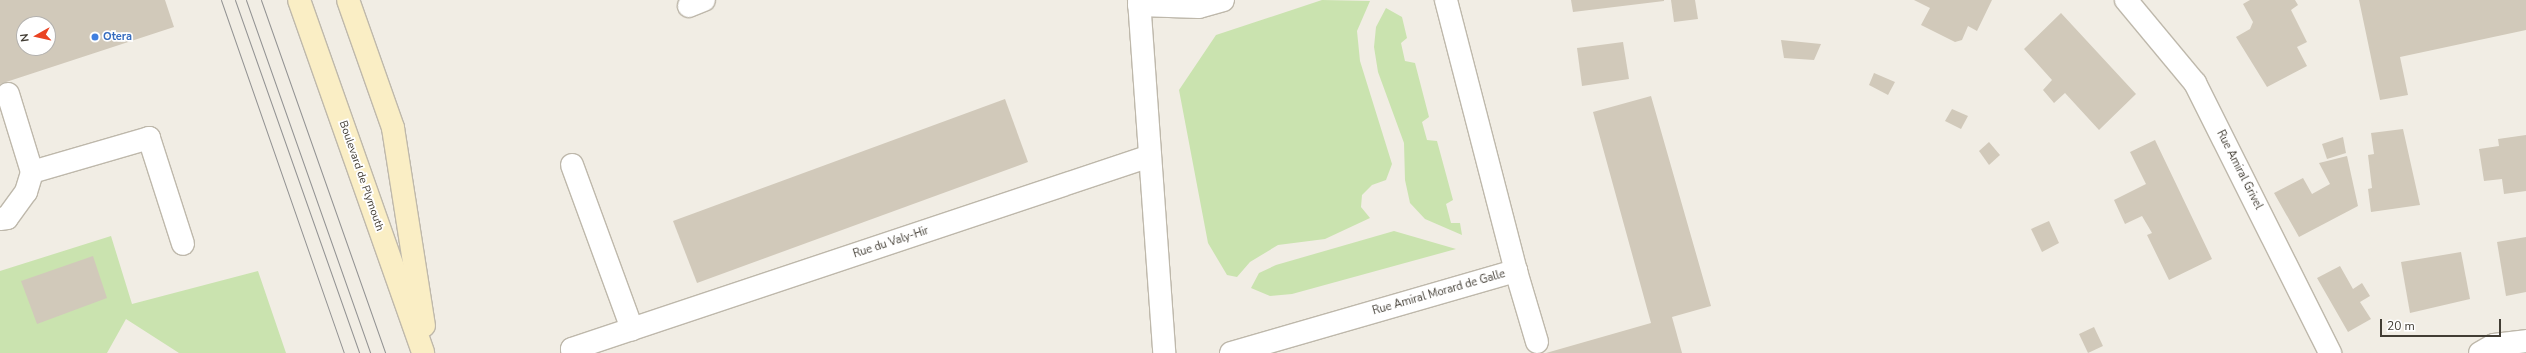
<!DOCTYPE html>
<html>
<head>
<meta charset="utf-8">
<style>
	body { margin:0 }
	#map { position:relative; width:2526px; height:353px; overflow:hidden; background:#f1ede4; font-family:"Nunito Sans",sans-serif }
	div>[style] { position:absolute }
	.green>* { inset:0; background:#cae3af }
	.building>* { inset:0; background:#d1c9ba }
	.roads { filter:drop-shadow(1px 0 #beb8ab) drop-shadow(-1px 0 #beb8ab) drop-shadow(0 1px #beb8ab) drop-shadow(0 -1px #beb8ab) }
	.service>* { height:22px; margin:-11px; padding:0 11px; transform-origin:11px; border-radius:11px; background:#fff }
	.minor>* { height:22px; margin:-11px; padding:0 11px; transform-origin:11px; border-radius:11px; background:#fff }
	.secondary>* { height:22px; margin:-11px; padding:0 11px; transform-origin:11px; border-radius:11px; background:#faeec5 }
	.tram>* { height:1px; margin:-0.5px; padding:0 0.5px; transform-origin:0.5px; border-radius:0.5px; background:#939393 }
	.dots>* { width:11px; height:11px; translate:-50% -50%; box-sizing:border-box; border:2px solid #fff; border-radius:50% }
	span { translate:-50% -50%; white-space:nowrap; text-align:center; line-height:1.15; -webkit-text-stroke:3.5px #fff; paint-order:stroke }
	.shop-label { font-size:11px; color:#366cbe; font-weight:700 }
	.left { translate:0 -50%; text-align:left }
	.street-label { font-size:11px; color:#423d34 }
	.north { position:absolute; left:16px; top:16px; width:40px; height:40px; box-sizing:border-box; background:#fff; border:1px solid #b3b1ae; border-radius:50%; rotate:262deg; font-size:11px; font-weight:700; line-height:16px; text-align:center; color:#423d34 }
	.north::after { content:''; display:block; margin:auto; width:14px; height:18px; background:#ea4322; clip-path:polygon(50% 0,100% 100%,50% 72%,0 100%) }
	.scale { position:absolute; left:2380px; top:319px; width:121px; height:18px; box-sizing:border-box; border:2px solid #423d34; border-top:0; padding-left:5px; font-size:12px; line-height:14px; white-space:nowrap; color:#423d34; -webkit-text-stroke:3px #fff; paint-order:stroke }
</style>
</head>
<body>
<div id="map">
	<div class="green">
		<div style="clip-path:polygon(1322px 0,1370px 1px,1357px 31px,1360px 61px,1392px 164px,1386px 180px,1372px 185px,1362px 195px,1361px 207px,1370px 218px,1325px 239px,1278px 245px,1250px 262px,1237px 277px,1227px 275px,1208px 243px,1179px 90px,1216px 35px)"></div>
		<div style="clip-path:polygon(1386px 8px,1402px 17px,1407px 38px,1401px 43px,1405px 61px,1415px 63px,1429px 117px,1422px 122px,1427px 140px,1437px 141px,1453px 200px,1446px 204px,1451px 223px,1460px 223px,1462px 235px,1425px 219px,1410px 203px,1405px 180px,1404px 143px,1378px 72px,1374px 47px,1376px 27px)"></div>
		<div style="clip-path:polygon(1394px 231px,1456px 249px,1292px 294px,1270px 296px,1251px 288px,1259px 273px,1276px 265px)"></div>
		<div style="clip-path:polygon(111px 236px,132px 304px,258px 271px,286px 353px,179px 353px,126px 319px,107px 353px,0 353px,0 271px)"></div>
	</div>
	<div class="building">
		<div style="clip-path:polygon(evenodd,0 0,165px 0,174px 27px,0 84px,0 0,24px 24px,48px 24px,48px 48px,24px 48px,24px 24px)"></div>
		<div style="clip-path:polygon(1571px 0,1664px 0,1664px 1px,1573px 12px)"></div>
		<div style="clip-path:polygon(1671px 0,1695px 0,1698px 19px,1674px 22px)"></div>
		<div style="clip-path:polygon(1914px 0,1992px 0,1977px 31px,1968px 26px,1962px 40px,1955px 42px,1921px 25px,1930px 8px)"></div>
		<div style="clip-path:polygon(2250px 0,2295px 0,2298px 5px,2291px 10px,2307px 42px,2297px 47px,2307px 66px,2267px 87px,2236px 37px,2250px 29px,2253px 22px,2243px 4px)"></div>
		<div style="clip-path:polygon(2359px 0,2526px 0,2526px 30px,2400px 57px,2408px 95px,2380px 100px)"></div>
		<div style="clip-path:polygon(2061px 13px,2136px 94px,2099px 130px,2065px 93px,2054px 103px,2043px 90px,2052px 80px,2024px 49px)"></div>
		<div style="clip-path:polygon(1781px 40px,1821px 44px,1814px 60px,1784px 58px)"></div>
		<div style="clip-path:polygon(1623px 42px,1629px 79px,1582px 86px,1577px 48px)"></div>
		<div style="clip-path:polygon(1874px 73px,1895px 82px,1888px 95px,1869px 85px)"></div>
		<div style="clip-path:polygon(1651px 96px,1711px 306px,1672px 317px,1682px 353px,1546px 353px,1651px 323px,1593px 112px)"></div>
		<div style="clip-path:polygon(1005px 99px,1028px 162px,697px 283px,673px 221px)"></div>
		<div style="clip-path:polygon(1952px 109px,1968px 116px,1961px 129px,1945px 121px)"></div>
		<div style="clip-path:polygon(2403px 129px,2420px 205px,2371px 212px,2368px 189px,2372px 188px,2368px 155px,2374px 154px,2371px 133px)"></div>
		<div style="clip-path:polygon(2526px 135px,2526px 191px,2504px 194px,2502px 179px,2484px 181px,2479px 149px,2499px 146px,2498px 139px)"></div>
		<div style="clip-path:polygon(2343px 137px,2346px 153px,2327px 159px,2322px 144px)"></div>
		<div style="clip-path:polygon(2155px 140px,2212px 259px,2169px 280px,2147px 235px,2152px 233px,2142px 216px,2125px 224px,2114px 200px,2146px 184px,2130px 152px)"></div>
		<div style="clip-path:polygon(1989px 142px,2000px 155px,1989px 165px,1979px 151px)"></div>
		<div style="clip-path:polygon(2347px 156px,2358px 206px,2299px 237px,2274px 193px,2303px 178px,2312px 194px,2330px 184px,2319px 163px)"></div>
		<div style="clip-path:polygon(2049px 221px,2059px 243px,2042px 252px,2031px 229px)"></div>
		<div style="clip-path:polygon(2526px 237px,2526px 292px,2506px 296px,2497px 242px)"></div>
		<div style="clip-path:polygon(2461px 252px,2470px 299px,2410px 313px,2401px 262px)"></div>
		<div style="clip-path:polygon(93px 256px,107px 298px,37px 324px,21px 281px)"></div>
		<div style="clip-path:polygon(2340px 266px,2353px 289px,2362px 283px,2370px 296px,2360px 302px,2371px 319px,2348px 332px,2317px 278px)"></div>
		<div style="clip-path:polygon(2094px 327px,2103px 346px,2088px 353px,2079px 334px)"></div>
	</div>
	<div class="roads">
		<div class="service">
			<div style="left:8px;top:94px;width:82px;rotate:72.9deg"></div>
			<div style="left:0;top:219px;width:7px;rotate:-8deg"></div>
			<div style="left:7px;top:218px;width:32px;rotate:-54deg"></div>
			<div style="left:26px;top:192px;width:21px;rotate:-73deg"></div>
			<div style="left:32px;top:172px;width:122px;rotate:-16.2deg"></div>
			<div style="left:149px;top:138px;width:111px;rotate:72.2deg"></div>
		</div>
		<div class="minor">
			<div style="left:1139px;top:0;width:354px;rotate:85.9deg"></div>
			<div style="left:2126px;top:0;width:108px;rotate:50.3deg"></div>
			<div style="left:2195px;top:83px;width:302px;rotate:63.4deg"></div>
			<div style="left:1139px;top:5px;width:60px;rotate:1.9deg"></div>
			<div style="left:1199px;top:7px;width:25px;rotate:-16deg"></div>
			<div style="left:689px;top:6px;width:16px;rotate:-22deg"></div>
			<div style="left:572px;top:165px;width:175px;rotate:69.9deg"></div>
			<div style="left:1516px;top:271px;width:74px;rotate:73.5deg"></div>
			<div style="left:573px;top:353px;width:4px;rotate:-104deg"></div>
			<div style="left:572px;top:349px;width:609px;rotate:-18.46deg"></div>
			<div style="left:1231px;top:353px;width:297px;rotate:-16.1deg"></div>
			<div style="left:1516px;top:271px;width:280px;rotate:-104.5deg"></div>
			<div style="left:2480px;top:353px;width:16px;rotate:-30deg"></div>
			<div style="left:2494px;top:345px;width:32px;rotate:-7deg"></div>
		</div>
		<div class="secondary">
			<div style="left:299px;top:0;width:374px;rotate:70.6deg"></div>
			<div style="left:348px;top:0;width:136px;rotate:70.6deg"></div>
			<div style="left:393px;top:128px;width:200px;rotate:81.1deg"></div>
		</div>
	</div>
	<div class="tram">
		<div style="left:221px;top:0;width:374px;rotate:70.8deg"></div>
		<div style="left:235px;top:0;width:374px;rotate:70.6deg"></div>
		<div style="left:246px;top:0;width:374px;rotate:70.6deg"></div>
		<div style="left:261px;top:0;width:374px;rotate:70.6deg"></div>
	</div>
	<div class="dots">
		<div style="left:95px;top:37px;background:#3f7fe0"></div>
	</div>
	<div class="shop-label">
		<span class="left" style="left:103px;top:37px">Otera</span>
	</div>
	<div class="street-label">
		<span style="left:2239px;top:170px;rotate:63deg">Rue Amiral Grivel</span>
		<span style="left:361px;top:176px;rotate:71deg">Boulevard de Plymouth</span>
		<span style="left:891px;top:243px;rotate:-18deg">Rue du Valy-Hir</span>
		<span style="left:1439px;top:293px;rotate:-16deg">Rue Amiral Morard de Galle</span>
	</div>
	<div class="north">N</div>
	<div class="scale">20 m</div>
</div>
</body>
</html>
